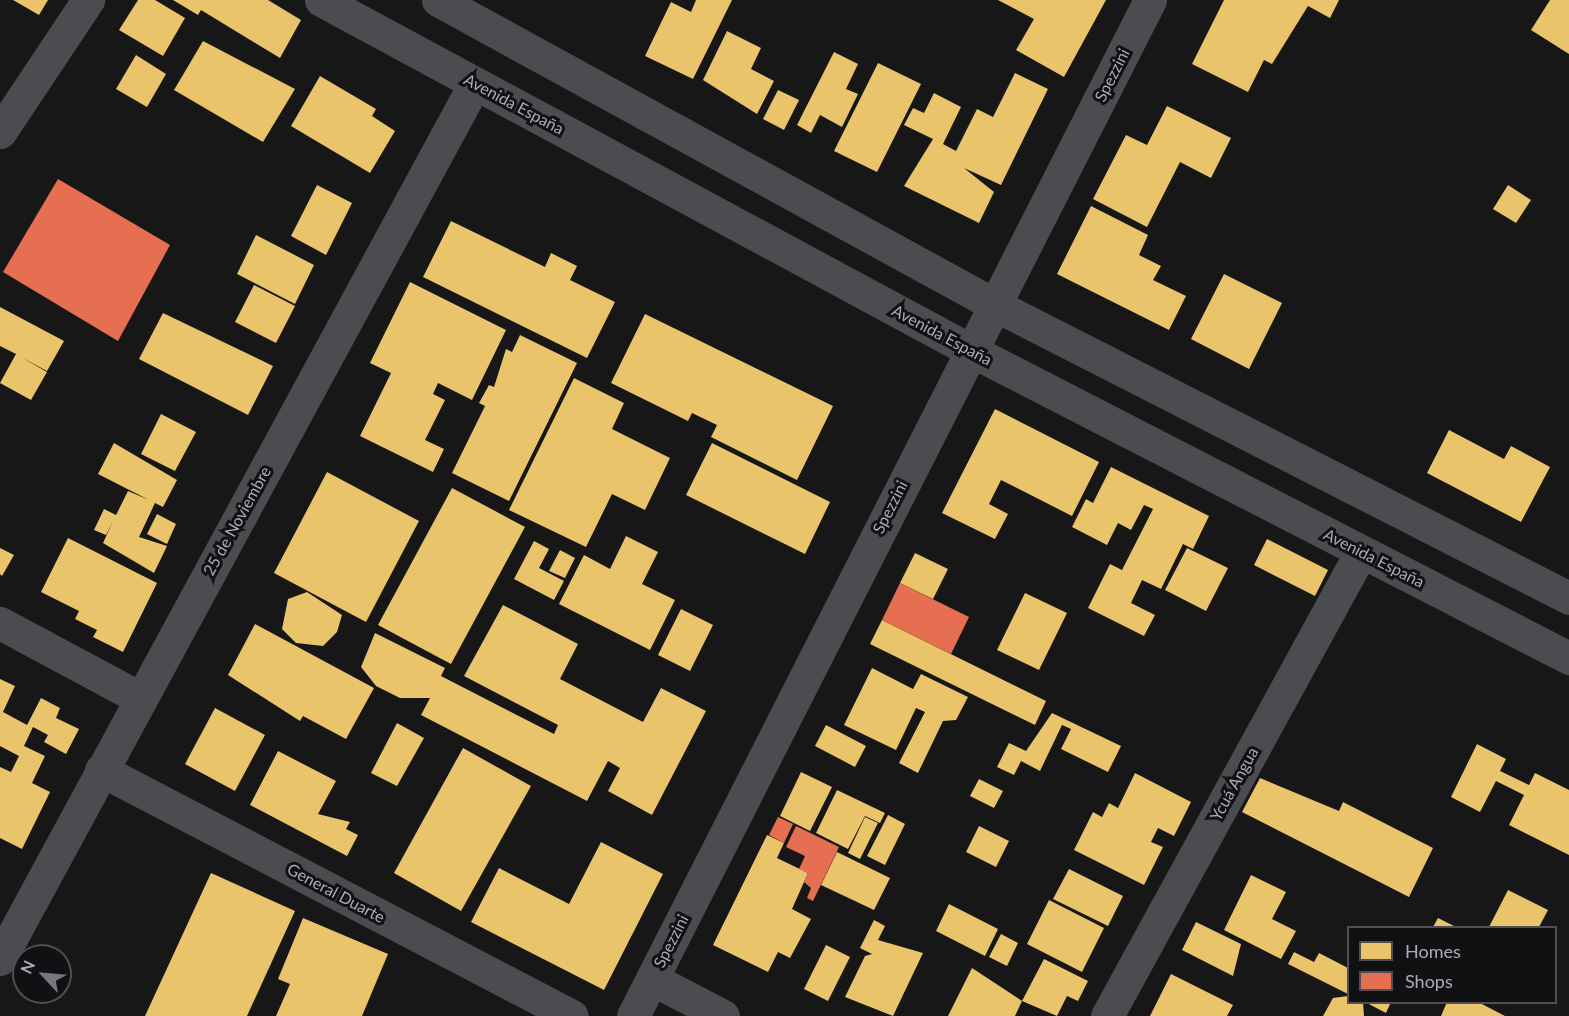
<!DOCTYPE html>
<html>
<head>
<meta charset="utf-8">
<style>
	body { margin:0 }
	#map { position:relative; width:1569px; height:1016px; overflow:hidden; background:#171717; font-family:Lato,sans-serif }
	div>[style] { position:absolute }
	.homes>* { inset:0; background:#e9c46a }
	.shops>* { inset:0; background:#e76f51 }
	.minor>* { height:33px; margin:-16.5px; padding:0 16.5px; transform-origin:16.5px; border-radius:16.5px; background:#4b4c50 }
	span { translate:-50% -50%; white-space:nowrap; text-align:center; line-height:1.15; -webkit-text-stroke:6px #111113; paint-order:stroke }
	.street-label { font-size:16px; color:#a8adb8 }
	.legend { position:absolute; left:1347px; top:926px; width:210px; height:78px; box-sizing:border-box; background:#111113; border:2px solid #4d4f55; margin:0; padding:8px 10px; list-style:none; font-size:18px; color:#a8adb8 }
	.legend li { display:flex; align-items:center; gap:12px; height:30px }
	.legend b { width:30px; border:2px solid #4d4f55 }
	.north { position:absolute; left:12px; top:944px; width:60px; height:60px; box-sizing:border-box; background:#111113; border:2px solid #4d4f55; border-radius:50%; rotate:296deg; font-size:16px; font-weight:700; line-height:24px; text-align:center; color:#a8adb8 }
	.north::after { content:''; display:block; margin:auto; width:21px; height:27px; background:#757880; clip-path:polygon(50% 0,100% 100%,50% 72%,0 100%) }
</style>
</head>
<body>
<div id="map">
	<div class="homes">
		<div style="clip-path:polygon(13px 0,48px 0,39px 15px)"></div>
		<div style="clip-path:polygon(138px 0,155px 0,185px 18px,163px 56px,119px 30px)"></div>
		<div style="clip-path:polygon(173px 0,268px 0,301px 20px,280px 58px,201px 10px,198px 15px)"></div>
		<div style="clip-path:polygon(696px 0,732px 0,693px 79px,645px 56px,671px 2px,691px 12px)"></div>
		<div style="clip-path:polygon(998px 0,1106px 0,1064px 77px,1016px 50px,1034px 19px)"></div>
		<div style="clip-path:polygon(1224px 0,1339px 0,1330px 18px,1308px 6px,1272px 64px,1264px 60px,1248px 92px,1192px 64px)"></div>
		<div style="clip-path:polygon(1550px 0,1569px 0,1569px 54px,1531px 30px)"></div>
		<div style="clip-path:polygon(727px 31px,761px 48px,751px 69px,774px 81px,757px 114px,703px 80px)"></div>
		<div style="clip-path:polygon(203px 41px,295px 89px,263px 142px,174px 90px)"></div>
		<div style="clip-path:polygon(834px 52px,858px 64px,846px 89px,858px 94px,842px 127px,820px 115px,811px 133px,797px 125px)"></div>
		<div style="clip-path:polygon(136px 55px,166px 74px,147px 107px,116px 89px)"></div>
		<div style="clip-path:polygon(878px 63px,921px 84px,877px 172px,834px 151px)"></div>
		<div style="clip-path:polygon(1015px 73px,1048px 89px,1001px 185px,964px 168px,994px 192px,979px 223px,904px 186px,933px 139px,904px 125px,913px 108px,924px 113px,934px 93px,961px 107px,943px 144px,956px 151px,977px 109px,993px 117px)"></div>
		<div style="clip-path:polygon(320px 76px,376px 109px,372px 116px,395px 131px,370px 173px,291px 126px)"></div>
		<div style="clip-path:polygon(778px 90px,799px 100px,784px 130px,763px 119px)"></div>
		<div style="clip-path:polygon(1167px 106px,1231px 138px,1211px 178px,1180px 162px,1147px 227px,1093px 199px,1126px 135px,1147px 145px)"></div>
		<div style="clip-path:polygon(317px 185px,352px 203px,326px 255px,291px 236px)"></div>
		<div style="clip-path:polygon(1508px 185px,1531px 200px,1516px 223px,1493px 209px)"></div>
		<div style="clip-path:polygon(1091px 206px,1148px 235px,1139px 255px,1161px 266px,1153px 280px,1186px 296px,1169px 330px,1057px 274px)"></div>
		<div style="clip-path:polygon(451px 221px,545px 267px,551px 253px,577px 266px,570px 280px,615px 302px,587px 358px,423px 277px)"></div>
		<div style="clip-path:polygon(256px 235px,314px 265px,295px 304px,237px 274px)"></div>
		<div style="clip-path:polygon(1224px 274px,1282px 303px,1249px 369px,1191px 339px)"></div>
		<div style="clip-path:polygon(410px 282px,506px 330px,472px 400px,438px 383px,433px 394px,445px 400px,425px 440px,444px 449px,433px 472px,360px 436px,391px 373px,370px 363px)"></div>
		<div style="clip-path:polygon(254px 285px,295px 306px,276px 343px,235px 322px)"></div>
		<div style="clip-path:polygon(0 307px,64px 341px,47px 371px,21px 357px,47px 372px,31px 400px,0 383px,16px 354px,0 346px)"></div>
		<div style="clip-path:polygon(163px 313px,273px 366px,248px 415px,139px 359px)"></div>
		<div style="clip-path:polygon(645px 314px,833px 406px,797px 480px,711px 437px,717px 425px,692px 413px,688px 421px,611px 383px)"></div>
		<div style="clip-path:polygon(520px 335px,577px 363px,509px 501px,452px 473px,485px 406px,479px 403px,489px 385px,494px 387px,506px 349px,512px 352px)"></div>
		<div style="clip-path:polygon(574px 378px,624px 403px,612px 429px,670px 458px,645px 510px,612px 494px,586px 547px,509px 510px)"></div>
		<div style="clip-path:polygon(995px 409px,1099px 462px,1072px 516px,1001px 480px,989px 504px,1008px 514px,995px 539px,942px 513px)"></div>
		<div style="clip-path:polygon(161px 414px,196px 432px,175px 471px,141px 454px)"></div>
		<div style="clip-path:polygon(1449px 430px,1504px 459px,1511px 446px,1550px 467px,1521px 522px,1427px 473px)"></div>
		<div style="clip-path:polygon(114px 443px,177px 480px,163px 507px,155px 503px,139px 537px,167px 546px,154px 573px,103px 543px,113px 521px,106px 535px,94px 530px,104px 509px,116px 515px,128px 491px,149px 500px,98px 474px)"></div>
		<div style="clip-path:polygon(712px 443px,830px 502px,805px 554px,686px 495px)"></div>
		<div style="clip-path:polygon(1111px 467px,1209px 516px,1193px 549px,1183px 544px,1161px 589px,1142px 580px,1131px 603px,1155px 615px,1144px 636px,1088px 608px,1110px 564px,1122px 570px,1153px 509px,1144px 505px,1131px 530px,1118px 523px,1107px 545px,1072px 527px,1086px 499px,1093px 503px)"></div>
		<div style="clip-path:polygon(327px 472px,419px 521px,366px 622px,274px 573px)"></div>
		<div style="clip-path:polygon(452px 488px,525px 527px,451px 664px,378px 625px)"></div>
		<div style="clip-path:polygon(157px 514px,176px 524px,167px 544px,147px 534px)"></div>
		<div style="clip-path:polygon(626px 536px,658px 552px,642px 584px,675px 600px,650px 650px,559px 604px,584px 555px,610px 569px)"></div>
		<div style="clip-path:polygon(68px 538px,157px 583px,123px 652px,93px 637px,97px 630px,75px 619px,79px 611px,41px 592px)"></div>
		<div style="clip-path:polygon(1267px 539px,1328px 570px,1315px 596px,1254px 565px)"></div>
		<div style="clip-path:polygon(534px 541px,549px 549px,539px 568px,564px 581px,554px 600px,514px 579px)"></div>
		<div style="clip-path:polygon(0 548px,14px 555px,2px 576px,0 574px)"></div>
		<div style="clip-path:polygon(1187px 548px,1228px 568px,1206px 611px,1165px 590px)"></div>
		<div style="clip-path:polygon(560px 550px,575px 558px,565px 578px,549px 571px)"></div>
		<div style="clip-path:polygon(915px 553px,948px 569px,933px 599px,900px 583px)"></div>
		<div style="clip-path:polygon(307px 592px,342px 615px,337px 632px,323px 646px,296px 643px,282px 629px,288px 599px)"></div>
		<div style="clip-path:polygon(1025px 593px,1067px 613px,1039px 670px,997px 650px)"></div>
		<div style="clip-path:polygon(503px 605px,578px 644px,560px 679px,643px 722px,661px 688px,706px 711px,652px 815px,608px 791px,620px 768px,608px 761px,587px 801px,421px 715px,430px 698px,400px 698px,376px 686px,361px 667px,375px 633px,445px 668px,441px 676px,554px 734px,558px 725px,464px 676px)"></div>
		<div style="clip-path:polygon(681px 609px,713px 625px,690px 671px,658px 655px)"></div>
		<div style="clip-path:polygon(882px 620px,1046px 701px,1035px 725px,870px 644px)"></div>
		<div style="clip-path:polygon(255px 624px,374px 688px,346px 739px,303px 716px,300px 721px,228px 675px)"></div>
		<div style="clip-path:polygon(872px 668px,913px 689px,921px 674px,968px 697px,956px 720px,943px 721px,918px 773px,899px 763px,925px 712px,916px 708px,896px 750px,844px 725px)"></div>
		<div style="clip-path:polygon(0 679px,15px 686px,3px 712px,27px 725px,41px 698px,60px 708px,56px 718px,79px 729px,66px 754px,44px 742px,48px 735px,33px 727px,24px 746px,45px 756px,32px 783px,50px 792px,22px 849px,0 838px,0 767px,11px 772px,19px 756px,0 746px)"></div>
		<div style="clip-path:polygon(215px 708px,265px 735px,235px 791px,185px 764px)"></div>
		<div style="clip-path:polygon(1052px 713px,1121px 746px,1108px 772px,1061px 749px,1071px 729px,1062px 725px,1040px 771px,1021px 761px,1014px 775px,997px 767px,1009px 743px,1026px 751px)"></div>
		<div style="clip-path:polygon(397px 723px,424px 738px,397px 786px,371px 773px)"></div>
		<div style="clip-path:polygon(826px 725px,866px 746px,855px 767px,815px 746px)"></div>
		<div style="clip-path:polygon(1477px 744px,1506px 759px,1500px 771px,1529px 785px,1535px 773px,1569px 790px,1569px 855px,1509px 825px,1524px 795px,1496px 781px,1480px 812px,1451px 797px)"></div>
		<div style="clip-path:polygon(463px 748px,531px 786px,461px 911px,394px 873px)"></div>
		<div style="clip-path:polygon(278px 751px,336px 781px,318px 814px,350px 822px,346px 829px,358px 835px,347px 856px,250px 805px)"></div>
		<div style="clip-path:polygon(801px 772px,832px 787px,810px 831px,780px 816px)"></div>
		<div style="clip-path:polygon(1135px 773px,1191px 802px,1174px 836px,1158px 828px,1151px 842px,1163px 847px,1144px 885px,1074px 850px,1093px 812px,1102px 817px,1109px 803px,1118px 808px)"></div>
		<div style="clip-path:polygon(1260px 778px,1339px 811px,1343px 802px,1433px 848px,1409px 897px,1242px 812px)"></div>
		<div style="clip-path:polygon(979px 779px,1003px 791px,994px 808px,970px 796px)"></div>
		<div style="clip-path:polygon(837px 790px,885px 813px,880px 823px,865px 816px,848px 849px,816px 833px)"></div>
		<div style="clip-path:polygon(888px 815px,905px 824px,885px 865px,867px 856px)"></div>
		<div style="clip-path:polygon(865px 817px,878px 823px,860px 859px,848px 853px)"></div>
		<div style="clip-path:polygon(979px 826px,1009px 841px,996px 867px,966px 852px)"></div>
		<div style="clip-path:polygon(767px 835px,784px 843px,777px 858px,808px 873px,792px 909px,811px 919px,790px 958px,778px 952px,768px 972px,713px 945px)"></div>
		<div style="clip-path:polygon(601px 842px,663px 874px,604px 990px,471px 922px,499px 868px,569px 904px)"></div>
		<div style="clip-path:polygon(837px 852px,890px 878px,874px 910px,821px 885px)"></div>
		<div style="clip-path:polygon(1069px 869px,1123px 896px,1108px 926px,1053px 899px)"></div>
		<div style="clip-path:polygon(211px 873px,295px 911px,247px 1016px,145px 1016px)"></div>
		<div style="clip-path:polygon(1251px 875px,1286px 892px,1272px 919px,1296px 931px,1281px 959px,1224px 930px)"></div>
		<div style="clip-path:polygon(1508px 890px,1548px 910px,1539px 927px,1489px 927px)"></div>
		<div style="clip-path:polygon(1049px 900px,1104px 928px,1082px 972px,1027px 944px)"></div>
		<div style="clip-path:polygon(949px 904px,998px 929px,985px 956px,936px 931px)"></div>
		<div style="clip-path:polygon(303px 918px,388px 954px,362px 1016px,276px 1016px,290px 984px,278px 979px)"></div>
		<div style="clip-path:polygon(1438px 918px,1456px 927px,1433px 927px)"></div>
		<div style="clip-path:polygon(874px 920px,885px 926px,878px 940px,923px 953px,893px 1016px,845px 997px,865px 956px,872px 954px,860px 948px)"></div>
		<div style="clip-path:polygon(1196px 922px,1241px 944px,1233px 976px,1182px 950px)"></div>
		<div style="clip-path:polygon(1001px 934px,1018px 943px,1007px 966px,989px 957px)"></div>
		<div style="clip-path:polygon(826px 945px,850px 957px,828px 1001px,804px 989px)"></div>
		<div style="clip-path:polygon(1294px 952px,1314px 962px,1319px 953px,1348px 968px,1348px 994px,1288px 964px)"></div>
		<div style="clip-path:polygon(1044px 959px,1088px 981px,1078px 1001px,1067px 996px,1057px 1016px,1022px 1001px)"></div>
		<div style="clip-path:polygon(972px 968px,1022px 1001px,1015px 1016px,948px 1016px)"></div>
		<div style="clip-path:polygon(1171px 974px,1233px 1005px,1227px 1016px,1150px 1016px)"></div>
		<div style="clip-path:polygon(1348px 996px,1348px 1002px,1363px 1002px,1364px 1016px,1323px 1016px,1333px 998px)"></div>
		<div style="clip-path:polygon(1365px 1002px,1391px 1002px,1386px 1013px)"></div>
		<div style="clip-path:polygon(1447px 1002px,1478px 1002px,1505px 1016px,1441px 1016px)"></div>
	</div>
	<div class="shops">
		<div style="clip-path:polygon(58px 179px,170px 245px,118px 341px,3px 272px)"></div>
		<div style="clip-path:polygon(900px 583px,969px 617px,951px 654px,882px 620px)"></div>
		<div style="clip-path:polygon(778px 817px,793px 824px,784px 843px,769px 835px)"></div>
		<div style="clip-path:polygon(796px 826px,839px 847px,813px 901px,807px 898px,811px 888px,804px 882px,808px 873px,799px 869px,805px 856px,786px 847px)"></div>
	</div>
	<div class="minor">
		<div style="left:321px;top:0;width:737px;rotate:28.34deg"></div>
		<div style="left:970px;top:350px;width:674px;rotate:27.21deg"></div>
		<div style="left:438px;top:0;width:633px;rotate:28.71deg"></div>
		<div style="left:993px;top:304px;width:647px;rotate:27.04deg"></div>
		<div style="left:0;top:132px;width:159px;rotate:-56.3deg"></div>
		<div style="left:0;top:623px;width:159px;rotate:28.2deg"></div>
		<div style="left:101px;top:770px;width:531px;rotate:27.58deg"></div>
		<div style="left:0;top:959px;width:996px;rotate:-61.53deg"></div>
		<div style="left:652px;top:979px;width:80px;rotate:27.5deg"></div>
		<div style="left:633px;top:1016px;width:1140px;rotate:-63.03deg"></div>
		<div style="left:1107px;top:1016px;width:529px;rotate:-61.3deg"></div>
	</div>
	<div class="street-label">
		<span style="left:1112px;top:75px;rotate:-63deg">Spezzini</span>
		<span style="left:514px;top:104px;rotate:28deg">Avenida España</span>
		<span style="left:942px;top:335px;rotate:28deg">Avenida España</span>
		<span style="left:890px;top:507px;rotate:-63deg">Spezzini</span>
		<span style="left:237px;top:521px;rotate:-61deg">25 de Noviembre</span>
		<span style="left:1374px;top:558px;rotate:27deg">Avenida España</span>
		<span style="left:1234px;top:784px;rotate:-61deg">Ycuá Angua</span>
		<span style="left:336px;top:893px;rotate:28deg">General Duarte</span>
		<span style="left:671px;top:941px;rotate:-63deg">Spezzini</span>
	</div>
	<ul class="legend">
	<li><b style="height:16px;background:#e9c46a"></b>Homes</li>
	<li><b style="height:16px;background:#e76f51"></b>Shops</li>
	</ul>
	<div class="north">N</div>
</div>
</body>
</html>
